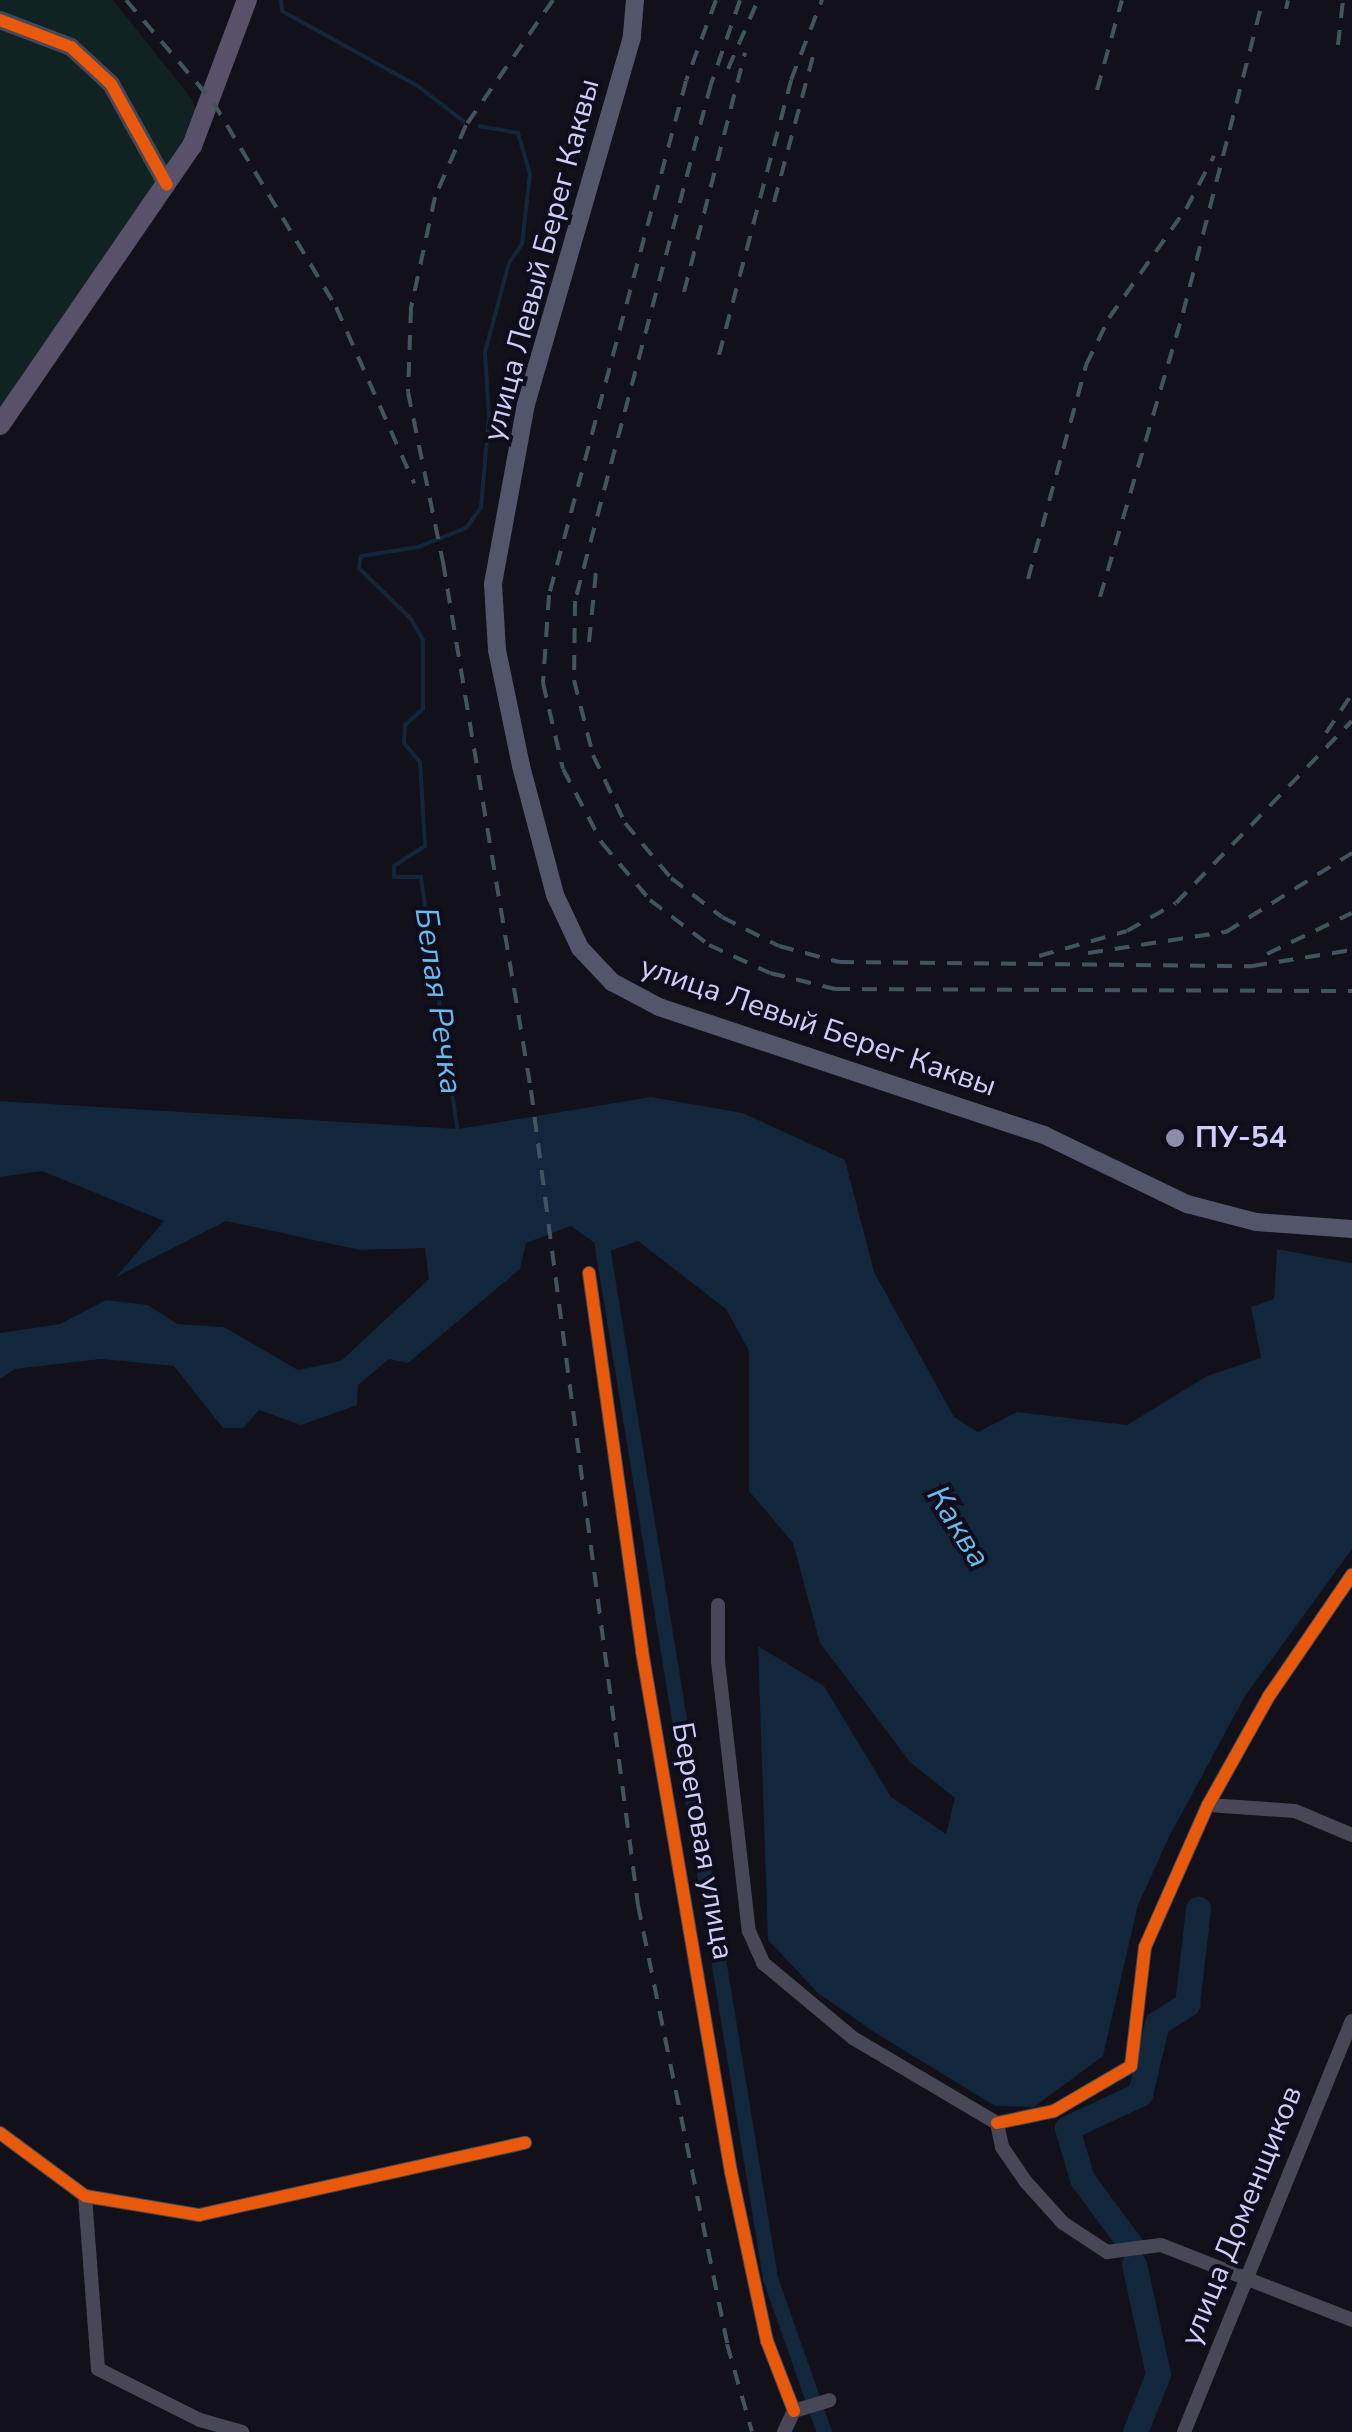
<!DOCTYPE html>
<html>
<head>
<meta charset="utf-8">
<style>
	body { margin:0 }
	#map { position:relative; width:1352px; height:2432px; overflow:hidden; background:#121018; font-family:"Nunito Sans",sans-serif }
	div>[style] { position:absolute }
	.green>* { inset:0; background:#122 }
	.water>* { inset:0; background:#12263c }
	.stream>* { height:4px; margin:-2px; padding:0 2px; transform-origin:2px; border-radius:2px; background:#12263c }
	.canal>* { height:15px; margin:-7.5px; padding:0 7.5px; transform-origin:7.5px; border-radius:7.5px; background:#12263c }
	.river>* { height:25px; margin:-12.5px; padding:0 12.5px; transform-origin:12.5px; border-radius:12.5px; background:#12263c }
	.minor>* { height:14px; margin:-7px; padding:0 7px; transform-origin:7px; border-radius:7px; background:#474758 }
	.tertiary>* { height:18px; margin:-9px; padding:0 9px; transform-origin:9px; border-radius:9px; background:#474758 }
	.secondary>* { height:18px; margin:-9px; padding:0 9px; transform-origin:9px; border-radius:9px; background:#53556b }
	.primary>* { height:20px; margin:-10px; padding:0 10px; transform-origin:10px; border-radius:10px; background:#59516a }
	.rail>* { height:4px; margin-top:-2px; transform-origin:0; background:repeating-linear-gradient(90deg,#41555f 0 15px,transparent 0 27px) }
	.cycleway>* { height:12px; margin:-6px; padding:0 6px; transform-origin:6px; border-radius:6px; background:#e8590c }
	.dots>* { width:28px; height:28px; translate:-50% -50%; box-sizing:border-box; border:5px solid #0f0d1c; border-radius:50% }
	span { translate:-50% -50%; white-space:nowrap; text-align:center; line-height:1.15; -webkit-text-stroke:8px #0f0d1c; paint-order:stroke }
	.street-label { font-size:30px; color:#cfcefa }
	.poi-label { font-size:30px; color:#cfcefa; font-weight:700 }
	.left { translate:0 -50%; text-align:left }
	.water-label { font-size:32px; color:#67bcef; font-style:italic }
</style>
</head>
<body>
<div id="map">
	<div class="green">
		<div style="clip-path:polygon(0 0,113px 0,191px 98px,202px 124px,0 425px)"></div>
	</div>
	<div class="water">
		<div style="clip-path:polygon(651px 1097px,743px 1113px,845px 1160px,874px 1272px,954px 1417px,978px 1432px,1017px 1412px,1127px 1425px,1207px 1376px,1261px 1358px,1251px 1307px,1274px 1299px,1277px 1249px,1352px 1263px,1352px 1549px,1245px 1696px,1169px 1837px,1138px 1905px,1103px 2056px,1034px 2107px,995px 2106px,874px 2032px,818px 1993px,768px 1940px,758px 1646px,824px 1686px,891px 1797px,946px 1834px,955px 1798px,910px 1762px,820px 1643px,793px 1543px,749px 1491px,749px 1351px,726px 1309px,638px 1241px,607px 1252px,571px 1226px,526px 1243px,520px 1269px,408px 1363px,389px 1359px,358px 1385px,357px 1405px,301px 1425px,259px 1410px,243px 1428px,223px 1428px,174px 1366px,101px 1359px,15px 1369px,0 1379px,0 1333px,60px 1324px,106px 1300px,148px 1305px,177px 1324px,224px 1327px,298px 1370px,341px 1361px,429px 1279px,425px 1248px,360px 1250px,226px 1221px,116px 1277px,164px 1221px,42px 1171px,0 1177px,0 1101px,459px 1129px)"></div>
	</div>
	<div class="stream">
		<div style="left:281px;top:0;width:11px;rotate:85deg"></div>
		<div style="left:282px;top:11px;width:155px;rotate:28.9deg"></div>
		<div style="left:418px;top:86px;width:57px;rotate:37.9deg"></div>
		<div style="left:458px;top:1134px;width:260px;rotate:-98.2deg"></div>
		<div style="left:421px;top:877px;width:27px;rotate:180deg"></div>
		<div style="left:394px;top:877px;width:11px;rotate:-90deg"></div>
		<div style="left:394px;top:866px;width:37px;rotate:-33deg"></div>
		<div style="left:425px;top:846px;width:84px;rotate:-93.4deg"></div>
		<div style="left:420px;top:762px;width:25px;rotate:-130deg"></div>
		<div style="left:404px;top:743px;width:18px;rotate:-87deg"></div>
		<div style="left:405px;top:725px;width:24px;rotate:-42deg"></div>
		<div style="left:423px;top:709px;width:69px;rotate:-90deg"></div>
		<div style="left:423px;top:640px;width:24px;rotate:-120deg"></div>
		<div style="left:411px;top:619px;width:73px;rotate:-135.6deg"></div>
		<div style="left:359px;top:568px;width:12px;rotate:-81deg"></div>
		<div style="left:361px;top:556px;width:58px;rotate:-9deg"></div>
		<div style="left:418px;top:547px;width:52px;rotate:-21.6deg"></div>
		<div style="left:466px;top:528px;width:26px;rotate:-54deg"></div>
		<div style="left:481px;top:507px;width:91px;rotate:-85deg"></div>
		<div style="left:489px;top:416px;width:64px;rotate:-93.6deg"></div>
		<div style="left:485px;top:352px;width:92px;rotate:-74.9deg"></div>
		<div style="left:509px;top:263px;width:23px;rotate:-56deg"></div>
		<div style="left:522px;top:244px;width:70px;rotate:-83.5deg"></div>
		<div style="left:530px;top:174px;width:43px;rotate:-106.3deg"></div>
		<div style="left:518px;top:133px;width:39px;rotate:-170deg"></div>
	</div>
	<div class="canal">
		<div style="left:600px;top:1234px;width:1058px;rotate:80.75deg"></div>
		<div style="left:770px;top:2278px;width:163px;rotate:70.7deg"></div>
	</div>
	<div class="river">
		<div style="left:1130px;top:2244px;width:81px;rotate:-126.4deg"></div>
		<div style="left:1082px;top:2179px;width:53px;rotate:-106.4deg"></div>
		<div style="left:1067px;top:2128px;width:81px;rotate:-25deg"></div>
		<div style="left:1140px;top:2094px;width:73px;rotate:-76.5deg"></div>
		<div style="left:1157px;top:2023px;width:36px;rotate:-32deg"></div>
		<div style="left:1187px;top:2004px;width:96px;rotate:-83.4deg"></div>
		<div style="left:1134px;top:2264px;width:113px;rotate:77.7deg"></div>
		<div style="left:1158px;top:2374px;width:62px;rotate:111.6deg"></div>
	</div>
	<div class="minor">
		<div style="left:589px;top:1273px;width:382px;rotate:82deg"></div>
		<div style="left:642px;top:1651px;width:529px;rotate:80.31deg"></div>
		<div style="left:731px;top:2172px;width:173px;rotate:78deg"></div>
		<div style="left:767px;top:2341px;width:75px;rotate:68.9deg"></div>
		<div style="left:718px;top:1605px;width:56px;rotate:90deg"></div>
		<div style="left:718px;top:1661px;width:272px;rotate:83.5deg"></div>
		<div style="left:749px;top:1931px;width:35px;rotate:66deg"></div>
		<div style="left:763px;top:1963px;width:117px;rotate:39.8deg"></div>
		<div style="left:853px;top:2038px;width:167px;rotate:30.6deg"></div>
		<div style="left:997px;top:2123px;width:25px;rotate:78deg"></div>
		<div style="left:1002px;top:2147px;width:42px;rotate:55.6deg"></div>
		<div style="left:1026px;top:2182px;width:55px;rotate:47.9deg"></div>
		<div style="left:1063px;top:2223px;width:53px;rotate:33.4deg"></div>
		<div style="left:1107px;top:2252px;width:54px;rotate:-7.4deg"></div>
		<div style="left:1161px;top:2245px;width:205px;rotate:21.4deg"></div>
		<div style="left:1208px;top:1805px;width:87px;rotate:3.9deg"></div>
		<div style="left:1295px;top:1811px;width:62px;rotate:22.8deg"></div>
		<div style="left:997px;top:2123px;width:58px;rotate:-11.9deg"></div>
		<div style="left:1054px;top:2111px;width:89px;rotate:-30.3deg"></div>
		<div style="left:1131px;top:2066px;width:120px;rotate:-83.3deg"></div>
		<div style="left:1145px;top:1947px;width:155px;rotate:-66.1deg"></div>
		<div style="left:1208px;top:1805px;width:125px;rotate:-60.8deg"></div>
		<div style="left:1269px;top:1696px;width:147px;rotate:-55.6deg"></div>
		<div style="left:0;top:2133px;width:106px;rotate:36.5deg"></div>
		<div style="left:85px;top:2196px;width:116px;rotate:9.5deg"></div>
		<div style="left:199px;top:2215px;width:334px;rotate:-12.5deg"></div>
		<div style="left:85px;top:2196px;width:173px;rotate:85.7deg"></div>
		<div style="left:98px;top:2369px;width:114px;rotate:26.6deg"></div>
		<div style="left:200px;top:2420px;width:44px;rotate:15.9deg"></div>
		<div style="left:784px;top:2432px;width:23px;rotate:-65deg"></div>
		<div style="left:794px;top:2411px;width:37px;rotate:-17deg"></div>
		<div style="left:1184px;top:2432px;width:444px;rotate:-67.8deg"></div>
	</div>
	<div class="tertiary">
		<div style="left:0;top:20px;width:76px;rotate:20.8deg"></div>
		<div style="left:71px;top:47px;width:54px;rotate:42.8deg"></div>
		<div style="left:111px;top:84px;width:115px;rotate:61deg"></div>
	</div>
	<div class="secondary">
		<div style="left:635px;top:0;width:37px;rotate:95deg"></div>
		<div style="left:632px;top:37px;width:382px;rotate:106.1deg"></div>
		<div style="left:526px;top:404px;width:183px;rotate:100.4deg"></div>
		<div style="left:493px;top:584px;width:66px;rotate:86.5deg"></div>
		<div style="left:497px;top:650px;width:118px;rotate:78.3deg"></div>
		<div style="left:521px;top:766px;width:133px;rotate:75.2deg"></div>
		<div style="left:555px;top:895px;width:59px;rotate:64.7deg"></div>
		<div style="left:580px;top:948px;width:47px;rotate:46.7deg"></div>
		<div style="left:612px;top:982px;width:53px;rotate:28deg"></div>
		<div style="left:659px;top:1007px;width:406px;rotate:18.4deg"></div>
		<div style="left:1044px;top:1135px;width:159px;rotate:25.8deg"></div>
		<div style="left:1187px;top:1204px;width:71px;rotate:14.6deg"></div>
		<div style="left:1256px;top:1222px;width:96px;rotate:4.2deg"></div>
	</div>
	<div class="primary">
		<div style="left:0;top:425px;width:339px;rotate:-55.5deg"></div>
		<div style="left:192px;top:146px;width:156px;rotate:-69.4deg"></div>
	</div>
	<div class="rail">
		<div style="left:126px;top:0;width:134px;rotate:49.5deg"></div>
		<div style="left:213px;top:102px;width:239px;rotate:59deg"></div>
		<div style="left:336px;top:307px;width:193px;rotate:66.1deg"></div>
		<div style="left:553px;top:0;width:152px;rotate:124.8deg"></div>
		<div style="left:466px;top:125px;width:78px;rotate:113.3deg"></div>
		<div style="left:435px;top:197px;width:114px;rotate:102.2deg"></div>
		<div style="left:411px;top:308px;width:84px;rotate:92deg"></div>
		<div style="left:408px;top:392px;width:174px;rotate:78.4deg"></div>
		<div style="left:443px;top:562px;width:535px;rotate:80.54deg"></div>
		<div style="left:531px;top:1090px;width:822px;rotate:82.52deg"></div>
		<div style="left:638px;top:1905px;width:448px;rotate:78.5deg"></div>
		<div style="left:727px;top:2344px;width:91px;rotate:74.1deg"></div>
		<div style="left:716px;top:0;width:86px;rotate:110.3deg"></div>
		<div style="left:686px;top:81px;width:532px;rotate:104.92deg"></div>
		<div style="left:549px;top:595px;width:88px;rotate:93.9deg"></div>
		<div style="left:543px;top:683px;width:88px;rotate:76.9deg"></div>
		<div style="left:563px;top:769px;width:84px;rotate:62.2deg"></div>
		<div style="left:602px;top:843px;width:75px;rotate:49.9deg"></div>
		<div style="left:650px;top:900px;width:74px;rotate:37.3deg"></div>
		<div style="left:709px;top:945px;width:67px;rotate:24.7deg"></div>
		<div style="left:770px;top:973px;width:67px;rotate:13.8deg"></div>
		<div style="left:835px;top:989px;width:517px;rotate:0.22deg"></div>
		<div style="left:740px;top:0;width:89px;rotate:109deg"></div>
		<div style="left:711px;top:84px;width:535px;rotate:104.74deg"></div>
		<div style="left:575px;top:601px;width:79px;rotate:90.7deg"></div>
		<div style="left:574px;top:680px;width:77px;rotate:75.8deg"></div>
		<div style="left:593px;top:755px;width:75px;rotate:64.8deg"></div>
		<div style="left:625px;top:823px;width:72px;rotate:50.1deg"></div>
		<div style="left:671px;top:878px;width:64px;rotate:37.4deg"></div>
		<div style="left:722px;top:917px;width:64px;rotate:27deg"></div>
		<div style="left:779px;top:946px;width:62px;rotate:14.9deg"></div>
		<div style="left:839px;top:962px;width:413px;rotate:0.6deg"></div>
		<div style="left:1252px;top:966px;width:101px;rotate:-9.1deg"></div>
		<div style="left:1286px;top:9px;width:9px;rotate:-77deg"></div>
		<div style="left:1338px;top:45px;width:45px;rotate:-83.7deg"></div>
		<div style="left:728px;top:69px;width:75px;rotate:-66.5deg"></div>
		<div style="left:1097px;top:90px;width:93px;rotate:-74.5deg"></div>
		<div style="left:774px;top:202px;width:154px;rotate:-75deg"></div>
		<div style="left:684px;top:292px;width:247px;rotate:-75.7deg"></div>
		<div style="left:719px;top:355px;width:284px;rotate:-75.3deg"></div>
		<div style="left:791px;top:80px;width:86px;rotate:-68.8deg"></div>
		<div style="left:1028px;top:579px;width:222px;rotate:-74.8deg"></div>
		<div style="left:1086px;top:365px;width:52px;rotate:-63.9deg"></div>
		<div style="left:1109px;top:318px;width:133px;rotate:-54.8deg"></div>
		<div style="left:1186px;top:209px;width:60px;rotate:-62.2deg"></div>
		<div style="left:1100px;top:597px;width:296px;rotate:-73.7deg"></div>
		<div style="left:1183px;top:313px;width:323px;rotate:-75.7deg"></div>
		<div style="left:589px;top:642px;width:70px;rotate:-84.3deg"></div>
		<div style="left:1326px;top:733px;width:47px;rotate:-56.3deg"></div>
		<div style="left:1088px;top:953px;width:140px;rotate:-8.7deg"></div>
		<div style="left:1226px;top:932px;width:149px;rotate:-32.1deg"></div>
		<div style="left:1267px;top:954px;width:94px;rotate:-25.8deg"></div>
		<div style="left:1039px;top:956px;width:91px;rotate:-15.9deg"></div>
		<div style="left:1127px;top:931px;width:56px;rotate:-29.7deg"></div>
		<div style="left:1176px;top:903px;width:253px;rotate:-46deg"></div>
	</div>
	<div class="cycleway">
		<div style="left:0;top:20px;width:76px;rotate:20.8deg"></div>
		<div style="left:71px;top:47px;width:54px;rotate:42.8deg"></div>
		<div style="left:111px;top:84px;width:115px;rotate:61deg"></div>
		<div style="left:589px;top:1273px;width:382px;rotate:82deg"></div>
		<div style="left:642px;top:1651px;width:529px;rotate:80.31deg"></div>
		<div style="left:731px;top:2172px;width:173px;rotate:78deg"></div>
		<div style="left:767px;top:2341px;width:75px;rotate:68.9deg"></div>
		<div style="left:997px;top:2123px;width:58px;rotate:-11.9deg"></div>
		<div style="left:1054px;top:2111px;width:89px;rotate:-30.3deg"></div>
		<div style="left:1131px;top:2066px;width:120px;rotate:-83.3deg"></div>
		<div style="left:1145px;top:1947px;width:155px;rotate:-66.1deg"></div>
		<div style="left:1208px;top:1805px;width:125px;rotate:-60.8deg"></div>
		<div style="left:1269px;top:1696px;width:147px;rotate:-55.6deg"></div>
		<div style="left:0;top:2133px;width:106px;rotate:36.5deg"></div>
		<div style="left:85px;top:2196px;width:116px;rotate:9.5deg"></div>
		<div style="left:199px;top:2215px;width:334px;rotate:-12.5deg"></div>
	</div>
	<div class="dots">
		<div style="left:1175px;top:1138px;background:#8d8cab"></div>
	</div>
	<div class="street-label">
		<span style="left:542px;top:260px;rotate:-75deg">улица Левый Берег Каквы</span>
		<span style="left:818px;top:1027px;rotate:19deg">улица Левый Берег Каквы</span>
		<span style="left:702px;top:1841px;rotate:80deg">Береговая улица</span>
		<span style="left:1242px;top:2216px;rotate:-68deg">улица Доменщиков</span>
	</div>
	<div class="poi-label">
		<span class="left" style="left:1195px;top:1138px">ПУ-54</span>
	</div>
	<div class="water-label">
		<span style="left:438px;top:1001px;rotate:82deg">Белая Речка</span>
		<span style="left:958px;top:1527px;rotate:58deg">Каква</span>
	</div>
</div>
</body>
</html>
